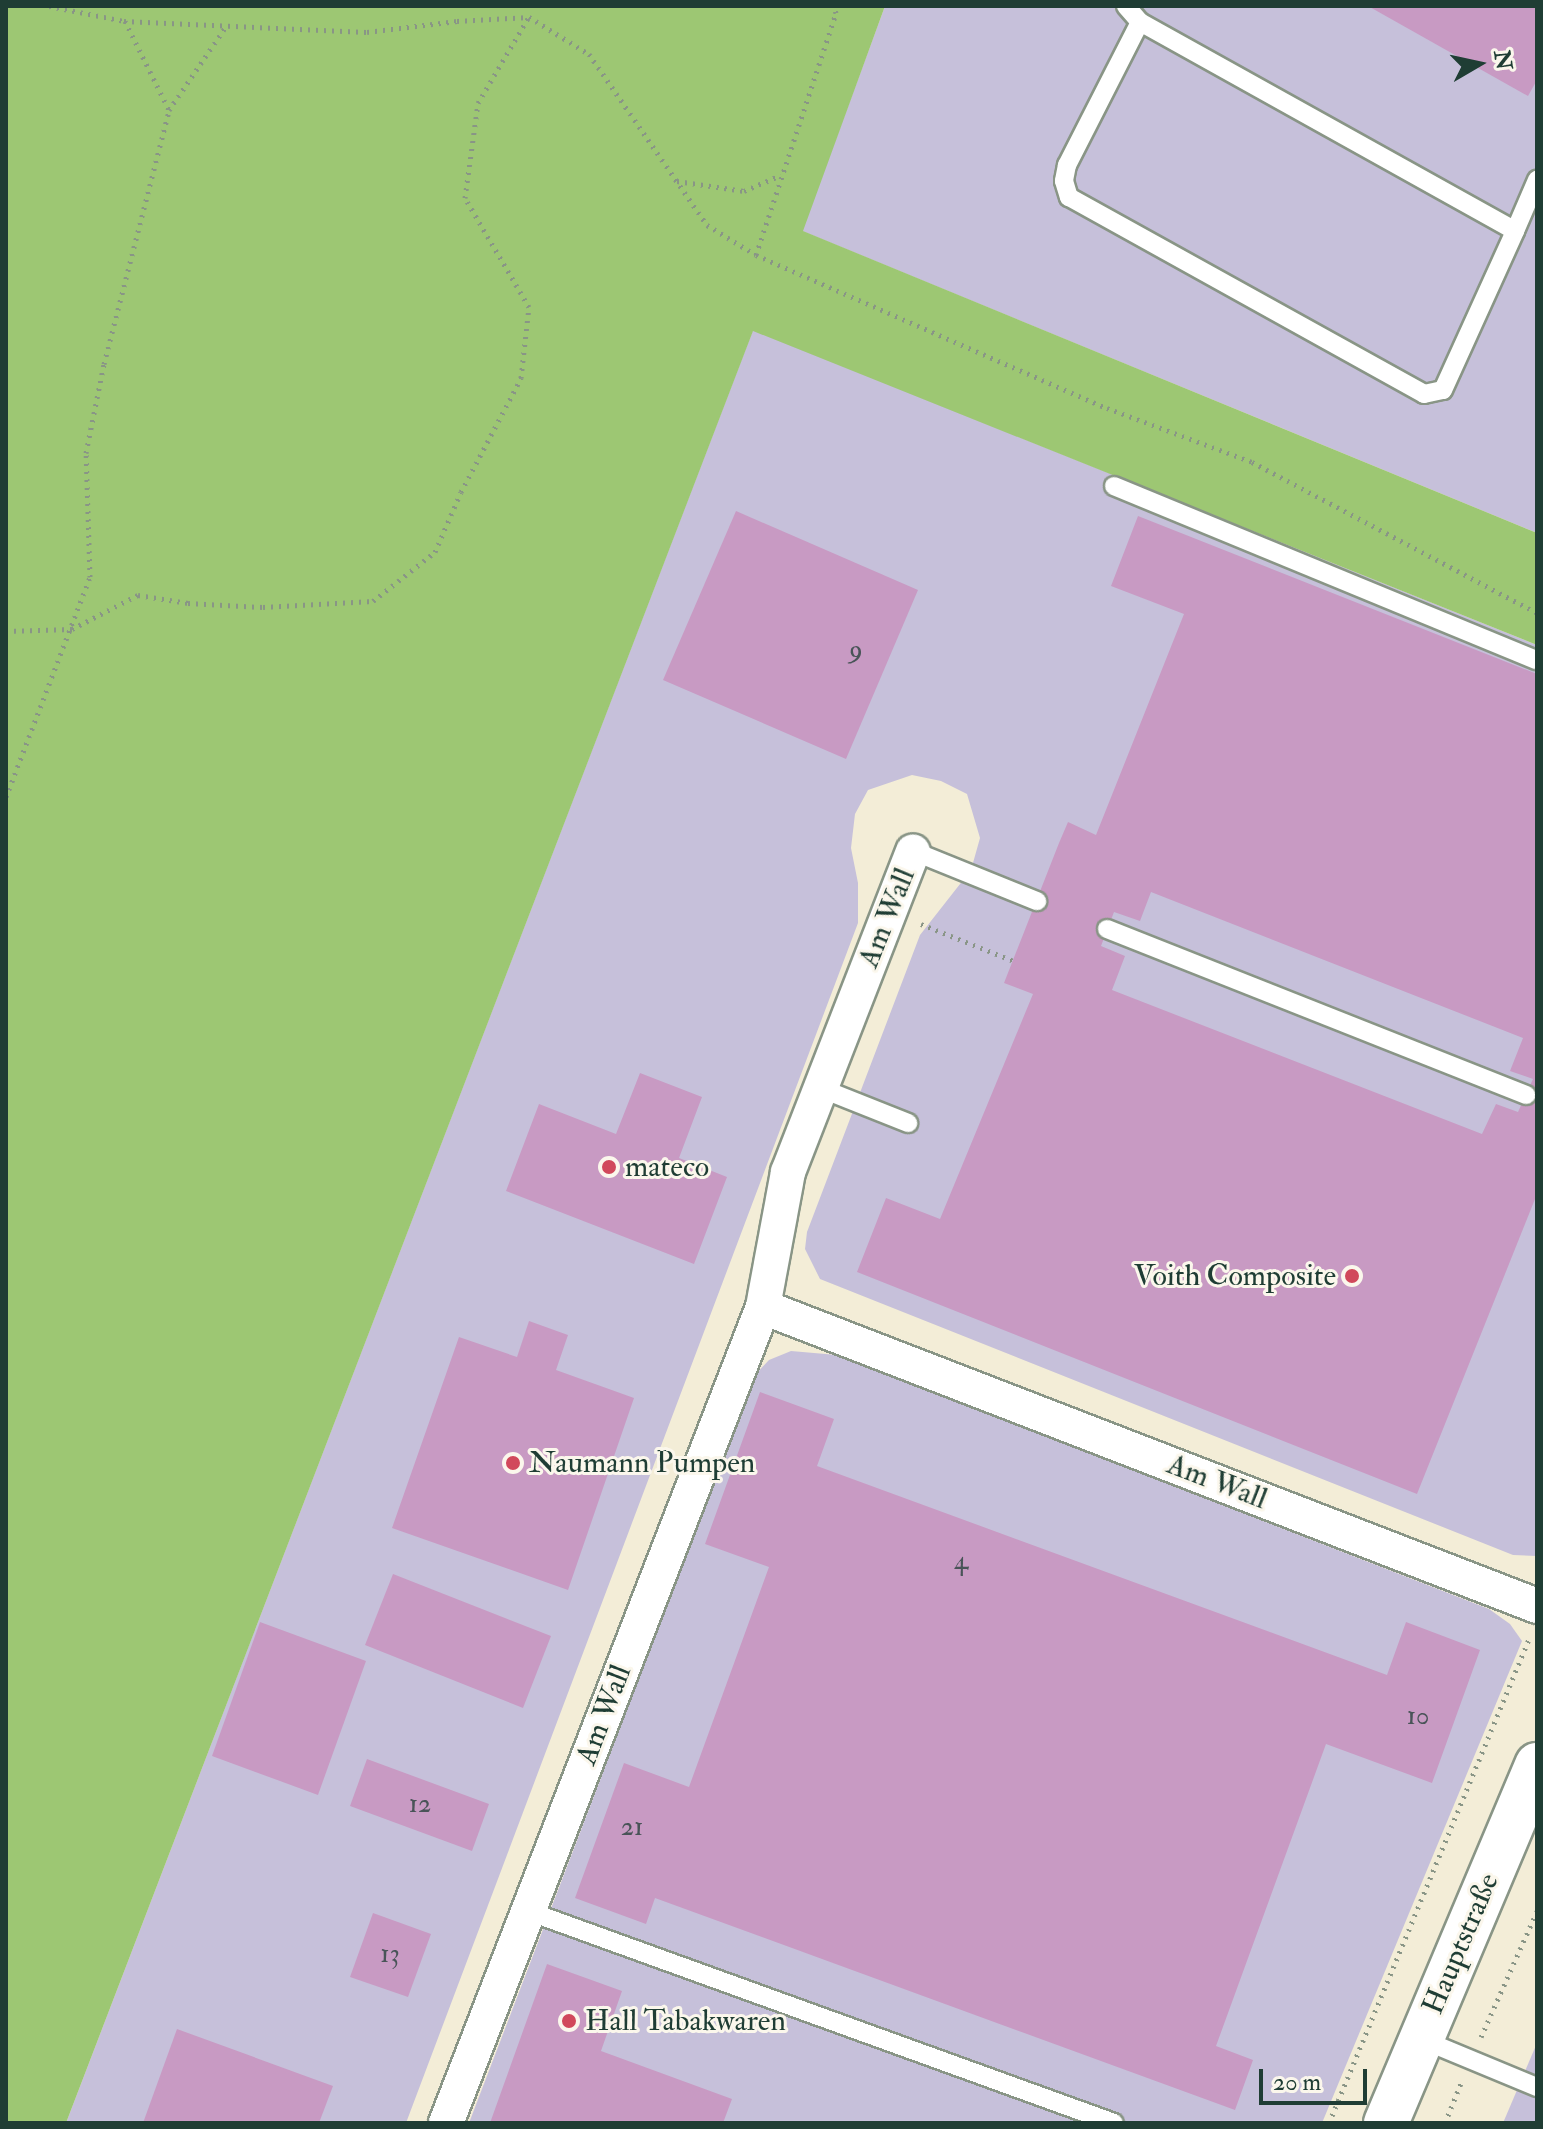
<!DOCTYPE html>
<html>
<head>
<meta charset="utf-8">
<style>
	body { margin:0 }
	#map { position:relative; width:1543px; height:2129px; overflow:hidden; background:#f3edd7; font-family:"IM FELL Double Pica",serif }
	div>[style] { position:absolute }
	.industrial>* { inset:0; background:#c6c0da }
	.green>* { inset:0; background:#9dc773 }
	.building>* { inset:0; background:#c89ac3 }
	.path>* { height:5px; margin-top:-2.5px; transform-origin:0; background:repeating-linear-gradient(90deg,#899586 0 2px,transparent 0 8px) }
	.roads { filter:drop-shadow(2px 0 #899586) drop-shadow(-2px 0 #899586) drop-shadow(0 2px #899586) drop-shadow(0 -2px #899586) }
	.service>* { height:18px; margin:-9px; padding:0 9px; transform-origin:9px; border-radius:9px; background:#fff }
	.minor>* { height:34px; margin:-17px; padding:0 17px; transform-origin:17px; border-radius:17px; background:#fff }
	.tertiary>* { height:44px; margin:-22px; padding:0 22px; transform-origin:22px; border-radius:22px; background:#fff }
	.dots>* { width:22px; height:22px; translate:-50% -50%; box-sizing:border-box; border:4px solid #fbf7ec; border-radius:50% }
	span { translate:-50% -50%; white-space:nowrap; text-align:center; line-height:1.15; -webkit-text-stroke:6px #fbf7ec; paint-order:stroke }
	.number-label { font-size:26px; color:#495458 }
	.number-label span { -webkit-text-stroke-width:0 }
	.street-label { font-size:30px; color:#1f3d34 }
	.poi-label { font-size:30px; color:#1f3d34 }
	.left { translate:0 -50%; text-align:left }
	.right { translate:-100% -50%; text-align:right }
	.frame { position:absolute; inset:0; border:8px solid #1f3d34; pointer-events:none }
	.north { position:absolute; left:1439px; top:24px; width:80px; height:80px; -webkit-text-stroke:6px #fbf7ec; paint-order:stroke; rotate:81deg; font-size:22px; font-weight:700; line-height:32px; text-align:center; color:#1f3d34 }
	.north::after { content:''; display:block; margin:auto; width:28px; height:36px; background:#1f3d34; clip-path:polygon(50% 0,100% 100%,50% 72%,0 100%) }
	.scale { position:absolute; left:1259px; top:2069px; width:108px; height:36px; box-sizing:border-box; border:4px solid #1f3d34; border-top:0; padding-left:10px; font-size:24px; line-height:28px; white-space:nowrap; color:#1f3d34; -webkit-text-stroke:6px #fbf7ec; paint-order:stroke }
</style>
</head>
<body>
<div id="map">
	<div class="industrial">
		<div style="clip-path:polygon(885px 6px,1537px 6px,1537px 533px,802px 231px)"></div>
		<div style="clip-path:polygon(753px 330px,1537px 645px,1537px 1556px,1513px 1555px,820px 1279px,805px 1249px,807px 1232px,920px 935px,971px 870px,980px 838px,967px 794px,941px 781px,912px 775px,868px 790px,855px 814px,851px 848px,858px 883px,858px 923px,406px 2123px,66px 2123px)"></div>
		<div style="clip-path:polygon(791px 1351px,837px 1355px,1489px 1609px,1510px 1624px,1522px 1641px,1322px 2123px,469px 2123px,755px 1375px,769px 1360px)"></div>
		<div style="clip-path:polygon(1537px 2043px,1537px 2123px,1503px 2123px)"></div>
	</div>
	<div class="green">
		<div style="clip-path:polygon(6px 6px,885px 6px,803px 231px,1537px 533px,1537px 645px,753px 331px,66px 2123px,6px 2123px)"></div>
	</div>
	<div class="building">
		<div style="clip-path:polygon(1368px 6px,1537px 6px,1537px 80px,1528px 96px)"></div>
		<div style="clip-path:polygon(736px 511px,918px 590px,846px 759px,663px 680px)"></div>
		<div style="clip-path:polygon(evenodd,1138px 516px,1537px 674px,1537px 1194px,1417px 1494px,857px 1272px,886px 1198px,940px 1219px,1033px 994px,1004px 983px,1059px 843px,1068px 822px,1096px 835px,1184px 614px,1111px 586px,1138px 516px,1151px 892px,1523px 1038px,1510px 1071px,1533px 1079px,1518px 1112px,1496px 1104px,1482px 1134px,1112px 990px,1125px 956px,1101px 946px,1114px 912px,1140px 921px,1151px 892px)"></div>
		<div style="clip-path:polygon(640px 1073px,702px 1097px,679px 1158px,727px 1177px,694px 1264px,506px 1191px,539px 1104px,616px 1134px)"></div>
		<div style="clip-path:polygon(529px 1321px,568px 1335px,556px 1370px,634px 1398px,568px 1590px,392px 1528px,459px 1337px,517px 1357px)"></div>
		<div style="clip-path:polygon(760px 1392px,834px 1419px,817px 1466px,1387px 1675px,1406px 1622px,1480px 1650px,1432px 1783px,1326px 1744px,1216px 2046px,1253px 2060px,1235px 2110px,655px 1898px,646px 1924px,575px 1898px,624px 1763px,689px 1787px,769px 1567px,705px 1544px)"></div>
		<div style="clip-path:polygon(393px 1574px,551px 1636px,523px 1708px,365px 1645px)"></div>
		<div style="clip-path:polygon(260px 1622px,366px 1661px,318px 1795px,212px 1756px)"></div>
		<div style="clip-path:polygon(367px 1759px,489px 1804px,472px 1851px,350px 1806px)"></div>
		<div style="clip-path:polygon(373px 1913px,431px 1934px,408px 1997px,350px 1977px)"></div>
		<div style="clip-path:polygon(547px 1964px,622px 1991px,601px 2051px,732px 2099px,723px 2123px,490px 2123px)"></div>
		<div style="clip-path:polygon(177px 2029px,333px 2086px,319px 2123px,143px 2123px)"></div>
	</div>
	<div class="path">
		<div style="left:49px;top:6px;width:76px;rotate:11.3deg"></div>
		<div style="left:124px;top:21px;width:243px;rotate:2.6deg"></div>
		<div style="left:367px;top:32px;width:91px;rotate:-7deg"></div>
		<div style="left:457px;top:21px;width:72px;rotate:-3.2deg"></div>
		<div style="left:529px;top:17px;width:70px;rotate:31.7deg"></div>
		<div style="left:589px;top:54px;width:208px;rotate:55.4deg"></div>
		<div style="left:707px;top:225px;width:57px;rotate:31.5deg"></div>
		<div style="left:756px;top:255px;width:383px;rotate:23.6deg"></div>
		<div style="left:1107px;top:408px;width:155px;rotate:20.4deg"></div>
		<div style="left:1252px;top:462px;width:323px;rotate:27.9deg"></div>
		<div style="left:125px;top:21px;width:99px;rotate:63.7deg"></div>
		<div style="left:677px;top:181px;width:68px;rotate:8.5deg"></div>
		<div style="left:744px;top:191px;width:40px;rotate:-23.4deg"></div>
		<div style="left:756px;top:255px;width:255px;rotate:-71.7deg"></div>
		<div style="left:836px;top:13px;width:7px;rotate:-106deg"></div>
		<div style="left:6px;top:631px;width:66px;rotate:-1.7deg"></div>
		<div style="left:72px;top:629px;width:74px;rotate:-27.3deg"></div>
		<div style="left:138px;top:595px;width:51px;rotate:9.1deg"></div>
		<div style="left:188px;top:603px;width:75px;rotate:3.1deg"></div>
		<div style="left:263px;top:607px;width:110px;rotate:-3.1deg"></div>
		<div style="left:373px;top:601px;width:79px;rotate:-38.3deg"></div>
		<div style="left:435px;top:552px;width:65px;rotate:-66.6deg"></div>
		<div style="left:461px;top:492px;width:129px;rotate:-62.2deg"></div>
		<div style="left:521px;top:378px;width:71px;rotate:-83.6deg"></div>
		<div style="left:529px;top:307px;width:126px;rotate:-120.4deg"></div>
		<div style="left:465px;top:198px;width:96px;rotate:-82.2deg"></div>
		<div style="left:478px;top:103px;width:99px;rotate:-59.5deg"></div>
		<div style="left:6px;top:797px;width:235px;rotate:-69.1deg"></div>
		<div style="left:90px;top:577px;width:124px;rotate:-91.8deg"></div>
		<div style="left:86px;top:453px;width:91px;rotate:-78.6deg"></div>
		<div style="left:104px;top:364px;width:262px;rotate:-75.6deg"></div>
		<div style="left:169px;top:110px;width:103px;rotate:-55.7deg"></div>
		<div style="left:921px;top:924px;width:100px;rotate:21.7deg"></div>
		<div style="left:1481px;top:2037px;width:138px;rotate:-66deg"></div>
		<div style="left:1329px;top:2123px;width:524px;rotate:-67.55deg"></div>
		<div style="left:1445px;top:2123px;width:43px;rotate:-68.2deg"></div>
	</div>
	<div class="roads">
		<div class="service">
			<div style="left:1126px;top:6px;width:21px;rotate:49deg"></div>
			<div style="left:1140px;top:22px;width:429px;rotate:29.1deg"></div>
			<div style="left:1515px;top:231px;width:56px;rotate:-66.7deg"></div>
			<div style="left:1140px;top:22px;width:161px;rotate:117deg"></div>
			<div style="left:1067px;top:165px;width:16px;rotate:101deg"></div>
			<div style="left:1064px;top:181px;width:17px;rotate:73deg"></div>
			<div style="left:1069px;top:197px;width:406px;rotate:29deg"></div>
			<div style="left:1424px;top:394px;width:19px;rotate:-12deg"></div>
			<div style="left:1443px;top:390px;width:175px;rotate:-65.6deg"></div>
			<div style="left:1114px;top:486px;width:457px;rotate:22.4deg"></div>
			<div style="left:913px;top:851px;width:134px;rotate:22deg"></div>
			<div style="left:1107px;top:929px;width:451px;rotate:21.6deg"></div>
			<div style="left:820px;top:1088px;width:95px;rotate:21.7deg"></div>
			<div style="left:528px;top:1911px;width:623px;rotate:19.89deg"></div>
			<div style="left:1421px;top:2039px;width:126px;rotate:22.5deg"></div>
		</div>
		<div class="minor">
			<div style="left:763px;top:1307px;width:830px;rotate:21.12deg"></div>
			<div style="left:446px;top:2123px;width:875px;rotate:-68.77deg"></div>
			<div style="left:763px;top:1307px;width:137px;rotate:-79.5deg"></div>
			<div style="left:788px;top:1172px;width:344px;rotate:-68.7deg"></div>
		</div>
		<div class="tertiary">
			<div style="left:1386px;top:2123px;width:389px;rotate:-67.1deg"></div>
		</div>
	</div>
	<div class="dots">
		<div style="left:609px;top:1167px;background:#d1495b"></div>
		<div style="left:1352px;top:1276px;background:#d1495b"></div>
		<div style="left:513px;top:1463px;background:#d1495b"></div>
		<div style="left:569px;top:2021px;background:#d1495b"></div>
	</div>
	<div class="number-label">
		<span style="left:856px;top:651px">9</span>
		<span style="left:961px;top:1562px">4</span>
		<span style="left:1418px;top:1717px">10</span>
		<span style="left:420px;top:1805px">12</span>
		<span style="left:632px;top:1828px">21</span>
		<span style="left:390px;top:1955px">13</span>
	</div>
	<div class="street-label">
		<span style="left:887px;top:918px;rotate:-68deg">Am Wall</span>
		<span style="left:1217px;top:1482px;rotate:21deg">Am Wall</span>
		<span style="left:604px;top:1715px;rotate:-69deg">Am Wall</span>
		<span style="left:1461px;top:1944px;rotate:-67deg">Hauptstraße</span>
	</div>
	<div class="poi-label">
		<span class="left" style="left:625px;top:1167px">mateco</span>
		<span class="right" style="left:1336px;top:1276px">Voith Composite</span>
		<span class="left" style="left:529px;top:1463px">Naumann Pumpen</span>
		<span class="left" style="left:585px;top:2021px">Hall Tabakwaren</span>
	</div>
	<div class="frame"></div>
	<div class="north">N</div>
	<div class="scale">20 m</div>
</div>
</body>
</html>
